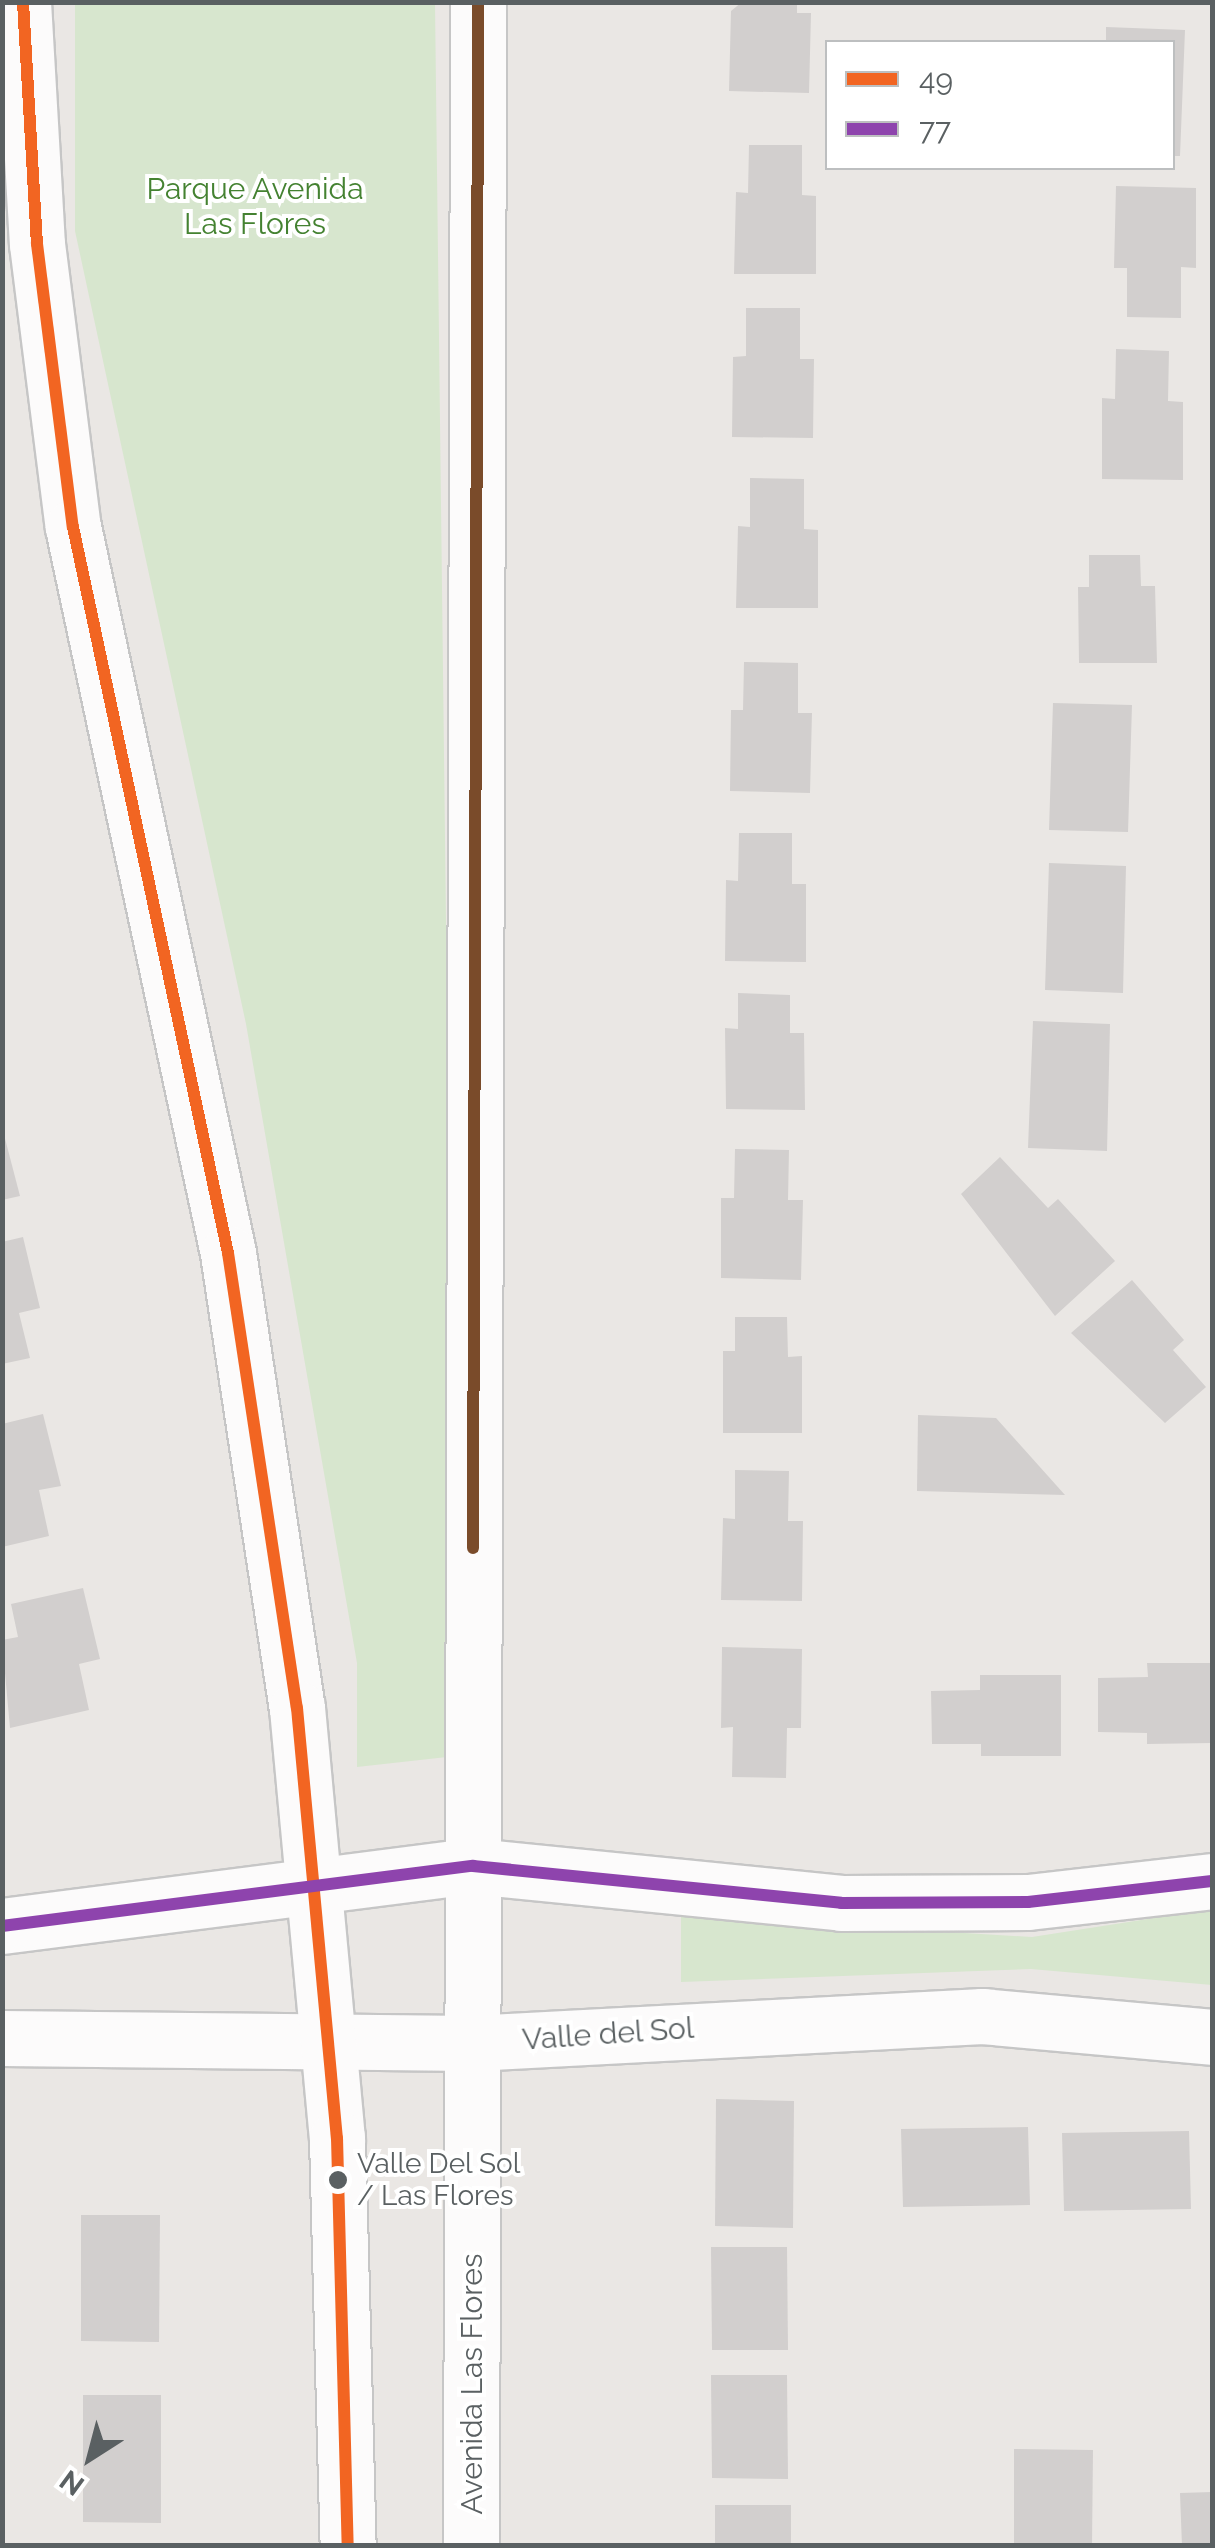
<!DOCTYPE html>
<html>
<head>
<meta charset="utf-8">
<style>
	body { margin:0 }
	#map { position:relative; width:1215px; height:2548px; overflow:hidden; background:#eae7e4; font-family:Raleway,sans-serif }
	div>[style] { position:absolute }
	.green>* { inset:0; background:#d7e6ce }
	.building>* { inset:0; background:#d2cfce }
	.roads { filter:drop-shadow(2px 0 #c6c6c6) drop-shadow(-2px 0 #c6c6c6) drop-shadow(0 2px #c6c6c6) drop-shadow(0 -2px #c6c6c6) }
	.minor>* { height:55px; margin:-27.5px; padding:0 27.5px; transform-origin:27.5px; border-radius:27.5px; background:#fcfbfb }
	.tertiary>* { height:55px; margin:-27.5px; padding:0 27.5px; transform-origin:27.5px; border-radius:27.5px; background:#fcfbfb }
	.bus-1>* { height:12px; margin:-6px; padding:0 6px; transform-origin:6px; border-radius:6px; background:#f26522 }
	.bus-2>* { height:12px; margin:-6px; padding:0 6px; transform-origin:6px; border-radius:6px; background:#8e44ad }
	.bus-3>* { height:12px; margin:-6px; padding:0 6px; transform-origin:6px; border-radius:6px; background:#7a4b2a }
	.dots>* { width:28px; height:28px; translate:-50% -50%; box-sizing:border-box; border:5px solid #fff; border-radius:50% }
	span { translate:-50% -50%; white-space:nowrap; text-align:center; line-height:1.15; -webkit-text-stroke:8px #fff; paint-order:stroke }
	.bus-label { font-size:28px; color:#5a6062 }
	.left { translate:0 -50%; text-align:left }
	.park-label { font-size:30px; color:#448231 }
	.street-label { font-size:30px; color:#5a6062 }
	.frame { position:absolute; inset:0; border:5px solid #5a6062; pointer-events:none }
	.legend { position:absolute; left:825px; top:40px; width:350px; height:130px; box-sizing:border-box; background:#fff; border:2px solid #bdbfc0; margin:0; padding:12px 18px; list-style:none; font-size:30px; color:#5a6062 }
	.legend li { display:flex; align-items:center; gap:20px; height:50px }
	.legend b { width:50px; border:2px solid #bdbfc0 }
	.north { position:absolute; left:40px; top:2408px; width:100px; height:100px; -webkit-text-stroke:8px #fff; paint-order:stroke; rotate:216deg; font-size:28px; font-weight:700; line-height:40px; text-align:center; color:#5a6062 }
	.north::after { content:''; display:block; margin:auto; width:35px; height:45px; background:#5a6062; clip-path:polygon(50% 0,100% 100%,50% 72%,0 100%) }
</style>
</head>
<body>
<div id="map">
	<div class="green">
		<div style="clip-path:polygon(75px 3px,435px 3px,456px 1756px,357px 1767px,357px 1663px,246px 1024px,75px 231px)"></div>
		<div style="clip-path:polygon(1212px 1909px,1212px 1985px,1031px 1969px,681px 1982px,681px 1916px,1032px 1937px)"></div>
	</div>
	<div class="building">
		<div style="clip-path:polygon(742px 2px,797px 2px,797px 13px,811px 13px,809px 93px,729px 91px,731px 11px)"></div>
		<div style="clip-path:polygon(1106px 27px,1185px 30px,1180px 156px,1172px 156px,1172px 42px,1106px 42px)"></div>
		<div style="clip-path:polygon(749px 145px,802px 145px,802px 195px,816px 196px,816px 274px,734px 274px,736px 192px,748px 193px)"></div>
		<div style="clip-path:polygon(1116px 186px,1196px 188px,1196px 268px,1181px 267px,1181px 318px,1127px 317px,1127px 268px,1114px 268px)"></div>
		<div style="clip-path:polygon(746px 308px,800px 308px,800px 359px,814px 359px,813px 438px,732px 437px,733px 357px,746px 356px)"></div>
		<div style="clip-path:polygon(1116px 349px,1169px 351px,1168px 401px,1183px 402px,1183px 480px,1102px 479px,1102px 398px,1115px 399px)"></div>
		<div style="clip-path:polygon(750px 478px,804px 479px,804px 529px,818px 530px,818px 608px,736px 608px,738px 526px,750px 527px)"></div>
		<div style="clip-path:polygon(1089px 555px,1140px 555px,1141px 586px,1155px 586px,1157px 663px,1079px 663px,1078px 587px,1089px 587px)"></div>
		<div style="clip-path:polygon(744px 662px,798px 663px,798px 713px,812px 713px,810px 793px,730px 791px,731px 710px,743px 710px)"></div>
		<div style="clip-path:polygon(1053px 703px,1132px 705px,1128px 832px,1049px 830px)"></div>
		<div style="clip-path:polygon(739px 833px,792px 833px,792px 884px,806px 884px,806px 962px,725px 961px,726px 880px,738px 881px)"></div>
		<div style="clip-path:polygon(1049px 863px,1126px 866px,1123px 993px,1045px 990px)"></div>
		<div style="clip-path:polygon(738px 993px,790px 995px,790px 1033px,804px 1033px,805px 1110px,726px 1109px,725px 1028px,738px 1029px)"></div>
		<div style="clip-path:polygon(1033px 1021px,1110px 1024px,1107px 1151px,1028px 1148px)"></div>
		<div style="clip-path:polygon(2px 1127px,20px 1196px,2px 1200px)"></div>
		<div style="clip-path:polygon(735px 1149px,789px 1150px,788px 1200px,803px 1200px,801px 1280px,721px 1278px,721px 1198px,734px 1198px)"></div>
		<div style="clip-path:polygon(1000px 1157px,1048px 1208px,1058px 1199px,1115px 1261px,1055px 1316px,961px 1194px)"></div>
		<div style="clip-path:polygon(23px 1237px,40px 1308px,19px 1313px,30px 1358px,2px 1364px,2px 1242px)"></div>
		<div style="clip-path:polygon(1132px 1280px,1184px 1340px,1173px 1350px,1206px 1387px,1165px 1423px,1071px 1333px)"></div>
		<div style="clip-path:polygon(735px 1317px,787px 1317px,788px 1357px,802px 1356px,802px 1433px,723px 1433px,723px 1351px,735px 1351px)"></div>
		<div style="clip-path:polygon(43px 1414px,61px 1486px,39px 1490px,49px 1536px,2px 1547px,2px 1424px)"></div>
		<div style="clip-path:polygon(918px 1415px,996px 1418px,1065px 1495px,917px 1491px)"></div>
		<div style="clip-path:polygon(735px 1470px,789px 1471px,788px 1521px,803px 1521px,802px 1601px,721px 1600px,723px 1518px,735px 1519px)"></div>
		<div style="clip-path:polygon(83px 1588px,100px 1659px,79px 1664px,89px 1710px,10px 1728px,2px 1640px,18px 1637px,11px 1604px)"></div>
		<div style="clip-path:polygon(722px 1647px,802px 1649px,801px 1728px,787px 1728px,786px 1778px,732px 1777px,733px 1727px,721px 1728px)"></div>
		<div style="clip-path:polygon(1147px 1663px,1212px 1663px,1212px 1743px,1147px 1744px,1147px 1733px,1098px 1732px,1098px 1678px,1148px 1677px)"></div>
		<div style="clip-path:polygon(980px 1675px,1061px 1675px,1061px 1756px,981px 1756px,981px 1744px,932px 1744px,931px 1691px,980px 1690px)"></div>
		<div style="clip-path:polygon(716px 2099px,794px 2101px,793px 2228px,715px 2226px)"></div>
		<div style="clip-path:polygon(1028px 2127px,1030px 2205px,903px 2207px,901px 2129px)"></div>
		<div style="clip-path:polygon(1189px 2131px,1191px 2209px,1064px 2211px,1062px 2133px)"></div>
		<div style="clip-path:polygon(81px 2215px,160px 2215px,159px 2342px,81px 2341px)"></div>
		<div style="clip-path:polygon(711px 2247px,787px 2247px,788px 2350px,712px 2350px)"></div>
		<div style="clip-path:polygon(711px 2375px,787px 2375px,788px 2479px,712px 2478px)"></div>
		<div style="clip-path:polygon(83px 2395px,161px 2395px,161px 2523px,83px 2522px)"></div>
		<div style="clip-path:polygon(1014px 2449px,1093px 2450px,1092px 2546px,1014px 2546px)"></div>
		<div style="clip-path:polygon(1212px 2492px,1212px 2546px,1182px 2546px,1180px 2493px)"></div>
		<div style="clip-path:polygon(715px 2505px,791px 2505px,791px 2546px,715px 2546px)"></div>
	</div>
	<div class="roads">
		<div class="minor">
			<div style="left:2px;top:1926px;width:475px;rotate:-7.3deg"></div>
			<div style="left:473px;top:1866px;width:370px;rotate:5.7deg"></div>
			<div style="left:841px;top:1903px;width:187px;rotate:-0.3deg"></div>
			<div style="left:1028px;top:1902px;width:185px;rotate:-6.5deg"></div>
			<div style="left:2px;top:2038px;width:470px;rotate:0.6deg"></div>
			<div style="left:472px;top:2043px;width:511px;rotate:-3.03deg"></div>
			<div style="left:982px;top:2016px;width:231px;rotate:5.2deg"></div>
		</div>
		<div class="tertiary">
			<div style="left:23px;top:2px;width:242px;rotate:86.7deg"></div>
			<div style="left:37px;top:244px;width:285px;rotate:82.8deg"></div>
			<div style="left:73px;top:527px;width:742px;rotate:77.95deg"></div>
			<div style="left:228px;top:1253px;width:460px;rotate:81.4deg"></div>
			<div style="left:297px;top:1708px;width:432px;rotate:84.7deg"></div>
			<div style="left:337px;top:2138px;width:408px;rotate:88.5deg"></div>
			<div style="left:471px;top:2546px;width:2544px;rotate:-89.84deg"></div>
		</div>
	</div>
	<div class="bus-1">
		<div style="left:23px;top:2px;width:242px;rotate:86.7deg"></div>
		<div style="left:37px;top:244px;width:285px;rotate:82.8deg"></div>
		<div style="left:73px;top:527px;width:742px;rotate:77.95deg"></div>
		<div style="left:228px;top:1253px;width:460px;rotate:81.4deg"></div>
		<div style="left:297px;top:1708px;width:432px;rotate:84.7deg"></div>
		<div style="left:337px;top:2138px;width:408px;rotate:88.5deg"></div>
	</div>
	<div class="bus-2">
		<div style="left:2px;top:1926px;width:475px;rotate:-7.3deg"></div>
		<div style="left:473px;top:1866px;width:370px;rotate:5.7deg"></div>
		<div style="left:841px;top:1903px;width:187px;rotate:-0.3deg"></div>
		<div style="left:1028px;top:1902px;width:185px;rotate:-6.5deg"></div>
	</div>
	<div class="bus-3">
		<div style="left:473px;top:1548px;width:1546px;rotate:-89.81deg"></div>
	</div>
	<div class="dots">
		<div style="left:338px;top:2180px;background:#5a6062"></div>
	</div>
	<div class="bus-label">
		<span class="left" style="left:357px;top:2180px">Valle Del Sol<br>/ Las Flores</span>
	</div>
	<div class="park-label">
		<span style="left:255px;top:206px">Parque Avenida<br>Las Flores</span>
	</div>
	<div class="street-label">
		<span style="left:608px;top:2034px;rotate:-4deg">Valle del Sol</span>
		<span style="left:472px;top:2384px;rotate:-90deg">Avenida Las Flores</span>
	</div>
	<div class="frame"></div>
	<ul class="legend">
	<li><b style="height:12px;background:#f26522"></b>49</li>
	<li><b style="height:12px;background:#8e44ad"></b>77</li>
	</ul>
	<div class="north">N</div>
</div>
</body>
</html>
